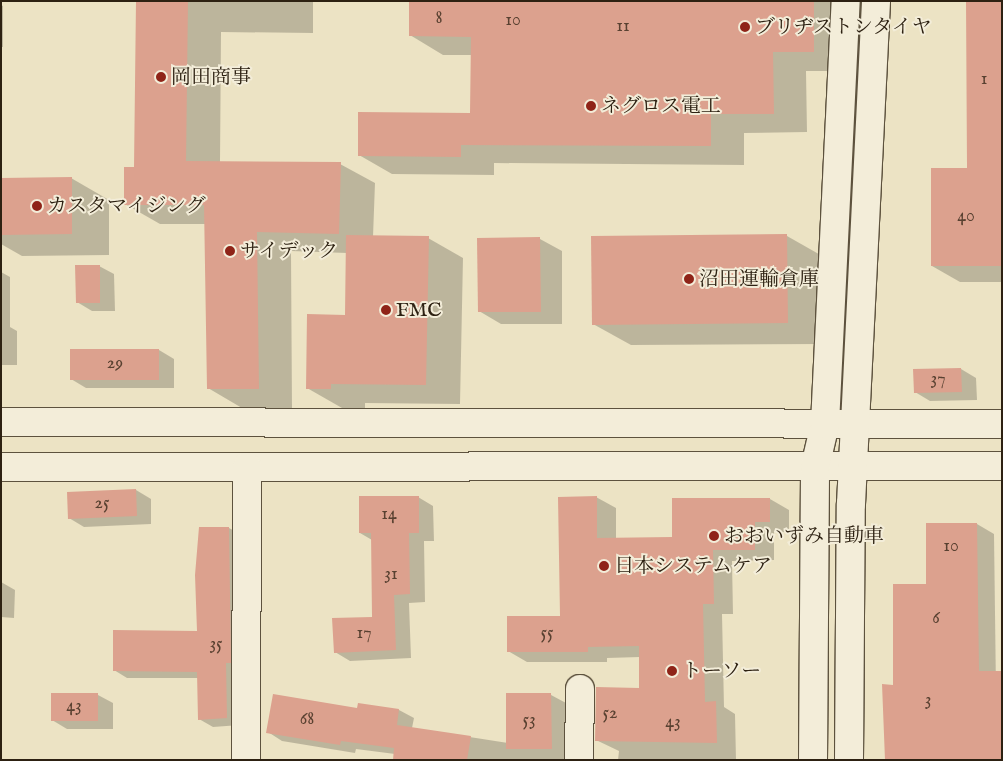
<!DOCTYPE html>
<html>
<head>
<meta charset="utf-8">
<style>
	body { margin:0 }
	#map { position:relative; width:1003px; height:761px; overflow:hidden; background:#ece3c4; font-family:"IM FELL English","Noto Serif JP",serif }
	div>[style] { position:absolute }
	.shadow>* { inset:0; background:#0003 }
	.building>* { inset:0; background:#dca18e }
	.roads { filter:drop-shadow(1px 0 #5d523e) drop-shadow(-1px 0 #5d523e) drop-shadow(0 1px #5d523e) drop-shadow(0 -1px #5d523e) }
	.minor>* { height:28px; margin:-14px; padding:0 14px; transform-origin:14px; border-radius:14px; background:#f3edd9 }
	.dots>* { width:14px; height:14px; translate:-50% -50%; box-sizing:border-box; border:2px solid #f3edd9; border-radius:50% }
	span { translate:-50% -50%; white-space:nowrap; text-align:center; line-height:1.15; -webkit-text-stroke:4px #f3edd9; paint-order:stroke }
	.number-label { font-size:18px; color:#594131 }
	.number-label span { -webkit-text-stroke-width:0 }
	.poi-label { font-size:20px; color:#2d2112 }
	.left { translate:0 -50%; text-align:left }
	.frame { position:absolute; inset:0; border:2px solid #2d2112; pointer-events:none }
</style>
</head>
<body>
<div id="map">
	<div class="shadow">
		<div style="clip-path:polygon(137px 1px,313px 1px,313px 33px,221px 32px,220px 163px,340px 164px,375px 183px,373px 237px,428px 238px,463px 258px,460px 404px,365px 403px,365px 408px,342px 408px,307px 388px,346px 316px,347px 253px,291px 251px,292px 408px,242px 408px,208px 388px,205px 224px,160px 224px,125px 204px,136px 168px)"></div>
		<div style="clip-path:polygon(410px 1px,828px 1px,847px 12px,847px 71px,806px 71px,807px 132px,744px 133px,744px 165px,494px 163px,494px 175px,392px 174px,359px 155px,472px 114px,472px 55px,443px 55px,410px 35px)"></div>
		<div style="clip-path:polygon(1002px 1px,1002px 282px,960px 282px,932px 266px,968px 170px)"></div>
		<div style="clip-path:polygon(1px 5px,3px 6px,3px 47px,1px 47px)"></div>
		<div style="clip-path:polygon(71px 178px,109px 200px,109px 255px,22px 256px,1px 244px,1px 179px)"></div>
		<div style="clip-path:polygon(787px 236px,824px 257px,825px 344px,631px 345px,593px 324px)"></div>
		<div style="clip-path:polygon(540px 239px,562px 251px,562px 324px,501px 324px,479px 311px)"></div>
		<div style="clip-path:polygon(99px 266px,114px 274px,115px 311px,92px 311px,77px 302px)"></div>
		<div style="clip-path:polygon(1px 272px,10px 277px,10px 327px,17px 331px,17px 365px,1px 365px)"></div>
		<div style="clip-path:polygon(159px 350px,174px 359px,174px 388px,86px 388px,71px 379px)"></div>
		<div style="clip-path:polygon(961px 369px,976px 378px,977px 400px,930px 401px,915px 392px)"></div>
		<div style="clip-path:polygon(136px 490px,151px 499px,151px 524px,84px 527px,69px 518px)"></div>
		<div style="clip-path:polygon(418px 497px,433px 506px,434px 541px,424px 541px,425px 602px,409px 603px,411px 658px,350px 661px,335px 652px,374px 618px,372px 540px,360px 533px)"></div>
		<div style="clip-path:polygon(596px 497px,616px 508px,616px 539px,674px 538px,770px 499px,789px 510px,789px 532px,774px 532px,774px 560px,732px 561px,733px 614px,722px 614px,724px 707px,735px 714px,736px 760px,618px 760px,619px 751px,596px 740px,641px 689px,640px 657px,607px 658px,607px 662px,527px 662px,508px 651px,562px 617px)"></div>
		<div style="clip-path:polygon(977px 524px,994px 534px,996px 691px,895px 686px,927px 586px)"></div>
		<div style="clip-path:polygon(200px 528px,229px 528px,242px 535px,240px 725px,213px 727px,199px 719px,198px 678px,127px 678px,114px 670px,198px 632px)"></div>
		<div style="clip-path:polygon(1px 582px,15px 590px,14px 618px,1px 617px)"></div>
		<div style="clip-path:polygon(98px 695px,113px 703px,113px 729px,67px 729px,52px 720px)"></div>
		<div style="clip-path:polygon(507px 695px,551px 695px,566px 703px,566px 760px,395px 760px,395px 754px,356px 749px,355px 753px,282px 741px,268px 732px,358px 710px,399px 710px,414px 718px,412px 728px,508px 743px)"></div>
	</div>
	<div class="building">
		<div style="clip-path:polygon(136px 1px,188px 1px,186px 161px,341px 162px,339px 234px,257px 232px,259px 389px,207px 389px,204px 205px,124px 205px,124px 167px,134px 167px)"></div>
		<div style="clip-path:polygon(409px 1px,814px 1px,814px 52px,773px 52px,774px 114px,711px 114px,711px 146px,461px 145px,461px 157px,358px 156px,358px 112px,470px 113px,471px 37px,409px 36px)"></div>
		<div style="clip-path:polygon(966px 1px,1002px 1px,1002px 266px,931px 266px,931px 168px,967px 168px)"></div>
		<div style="clip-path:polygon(72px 177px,72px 234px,1px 235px,1px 178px)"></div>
		<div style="clip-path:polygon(787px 234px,788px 323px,592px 325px,591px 236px)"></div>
		<div style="clip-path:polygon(346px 235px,429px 236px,426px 385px,331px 384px,331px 389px,306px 389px,307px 314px,345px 315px)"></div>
		<div style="clip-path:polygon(540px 237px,541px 312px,478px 312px,477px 238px)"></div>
		<div style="clip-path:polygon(75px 265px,100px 265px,100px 303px,76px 303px)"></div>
		<div style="clip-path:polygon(70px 349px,159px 349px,159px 380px,70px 380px)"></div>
		<div style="clip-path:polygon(961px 368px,962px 392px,914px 393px,913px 369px)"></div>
		<div style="clip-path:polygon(136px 489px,137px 516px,68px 519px,67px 492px)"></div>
		<div style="clip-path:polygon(359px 496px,419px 496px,419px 533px,409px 533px,410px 594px,394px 595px,396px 650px,334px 653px,332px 618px,372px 617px,371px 533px,359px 533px)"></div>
		<div style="clip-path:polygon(597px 496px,597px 538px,672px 537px,672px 498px,770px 498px,770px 522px,755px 522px,755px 550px,713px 550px,714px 604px,703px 604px,705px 702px,716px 701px,717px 743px,595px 741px,596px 687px,639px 688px,639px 646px,588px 647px,588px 652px,507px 652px,507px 616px,560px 616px,558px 497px)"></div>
		<div style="clip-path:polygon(926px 523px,977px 523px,979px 671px,1002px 671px,1002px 760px,885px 760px,882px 684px,893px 685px,893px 584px,926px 584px)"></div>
		<div style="clip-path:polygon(199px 527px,229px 527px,231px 663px,226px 663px,227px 718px,198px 720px,197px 672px,113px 671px,113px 630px,197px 631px,195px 575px)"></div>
		<div style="clip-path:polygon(51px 693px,98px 693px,98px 721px,51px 721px)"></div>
		<div style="clip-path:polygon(506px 693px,551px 693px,552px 749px,506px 749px)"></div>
		<div style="clip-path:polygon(273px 694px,357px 708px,358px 703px,399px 709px,397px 725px,471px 736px,467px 760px,393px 760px,394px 748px,341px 741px,340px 745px,266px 733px)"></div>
	</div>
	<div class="roads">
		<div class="minor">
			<div style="left:1px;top:422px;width:1001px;rotate:0.11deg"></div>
			<div style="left:1px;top:467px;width:1001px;rotate:-0.06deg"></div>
			<div style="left:246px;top:760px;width:293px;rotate:-89.8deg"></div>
			<div style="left:579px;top:760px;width:71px;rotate:-89.2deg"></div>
			<div style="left:813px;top:760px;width:293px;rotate:-89.6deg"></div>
			<div style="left:815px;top:467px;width:44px;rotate:-76.9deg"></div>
			<div style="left:825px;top:424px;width:424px;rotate:-87.2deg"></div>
			<div style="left:849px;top:760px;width:256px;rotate:-89.6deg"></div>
			<div style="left:851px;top:504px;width:504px;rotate:-87.15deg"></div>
		</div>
	</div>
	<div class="dots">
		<div style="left:745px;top:27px;background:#8f2418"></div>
		<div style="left:161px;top:77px;background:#8f2418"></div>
		<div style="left:591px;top:106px;background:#8f2418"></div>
		<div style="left:37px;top:206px;background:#8f2418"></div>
		<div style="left:230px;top:251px;background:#8f2418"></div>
		<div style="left:689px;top:279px;background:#8f2418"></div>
		<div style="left:386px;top:310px;background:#8f2418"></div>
		<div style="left:714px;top:536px;background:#8f2418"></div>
		<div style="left:604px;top:566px;background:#8f2418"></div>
		<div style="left:672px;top:671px;background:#8f2418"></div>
	</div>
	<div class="number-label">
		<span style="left:439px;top:19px">8</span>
		<span style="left:513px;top:21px">10</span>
		<span style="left:623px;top:27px">11</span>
		<span style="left:984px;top:80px">1</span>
		<span style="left:966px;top:217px">40</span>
		<span style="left:115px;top:364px">29</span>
		<span style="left:938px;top:380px">37</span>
		<span style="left:102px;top:504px">25</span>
		<span style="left:389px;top:515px">14</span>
		<span style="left:951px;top:547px">10</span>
		<span style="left:391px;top:575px">31</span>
		<span style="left:936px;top:619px">6</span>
		<span style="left:364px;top:634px">17</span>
		<span style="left:547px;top:634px">55</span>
		<span style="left:216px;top:645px">35</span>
		<span style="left:928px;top:701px">3</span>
		<span style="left:74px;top:707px">43</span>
		<span style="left:610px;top:714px">52</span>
		<span style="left:307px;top:720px">68</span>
		<span style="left:529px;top:721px">53</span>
		<span style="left:673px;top:723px">43</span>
	</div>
	<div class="poi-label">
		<span class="left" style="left:755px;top:27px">ブリヂストンタイヤ</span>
		<span class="left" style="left:171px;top:77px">岡田商事</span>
		<span class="left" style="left:601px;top:106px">ネグロス電工</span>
		<span class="left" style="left:47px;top:206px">カスタマイジング</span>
		<span class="left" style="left:240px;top:251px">サイデック</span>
		<span class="left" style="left:699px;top:279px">沼田運輸倉庫</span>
		<span class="left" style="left:396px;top:310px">FMC</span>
		<span class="left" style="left:724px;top:536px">おおいずみ自動車</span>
		<span class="left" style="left:614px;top:566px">日本システムケア</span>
		<span class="left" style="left:682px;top:671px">トーソー</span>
	</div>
	<div class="frame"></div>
</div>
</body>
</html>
